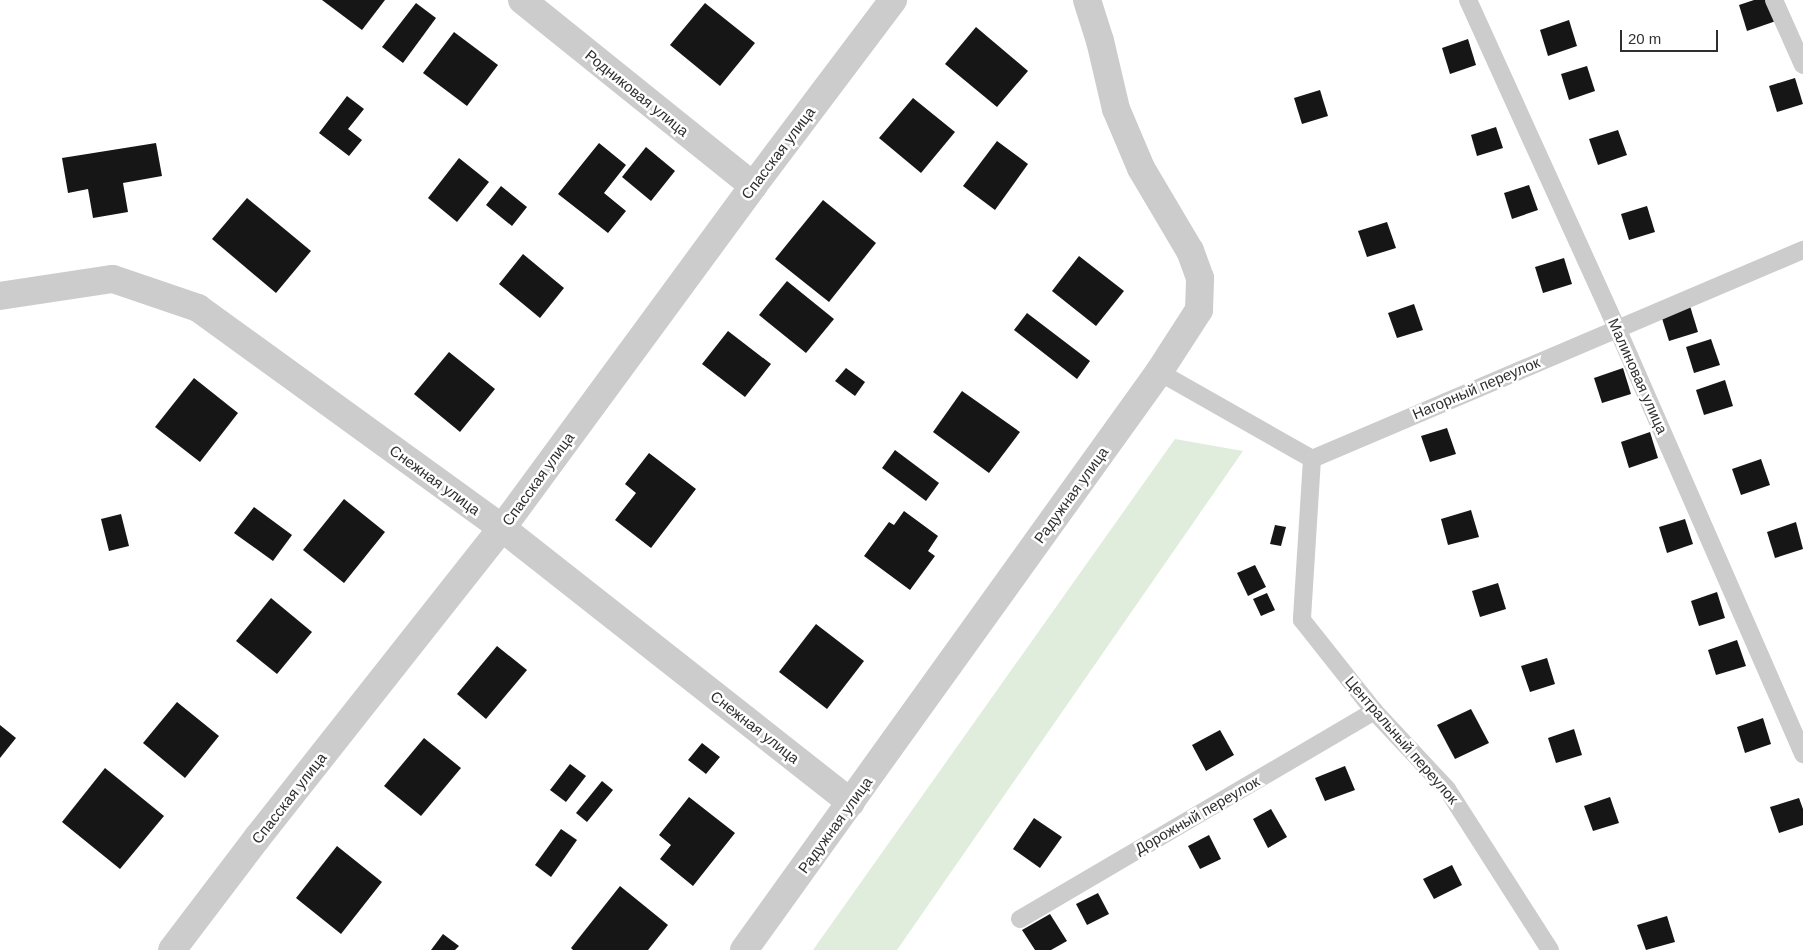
<!DOCTYPE html>
<html>
<head>
<meta charset="utf-8">
<style>
	body { margin:0 }
	#map { position:relative; width:1803px; height:950px; overflow:hidden; background:#fff; font-family:Arial,sans-serif }
	div>[style] { position:absolute }
	.green>* { inset:0; background:#e0eddc }
	.building>* { inset:0; background:#161616 }
	.service>* { height:18px; margin:-9px; padding:0 9px; transform-origin:9px; border-radius:9px; background:#ccc }
	.minor>* { height:28px; margin:-14px; padding:0 14px; transform-origin:14px; border-radius:14px; background:#ccc }
	span { translate:-50% -50%; white-space:nowrap; text-align:center; line-height:1.15; -webkit-text-stroke:5px #fff; paint-order:stroke }
	.street-label { font-size:15px; color:#2f2f2f }
	.scale { position:absolute; left:1620px; top:30px; width:98px; height:22px; box-sizing:border-box; border:2px solid #2f2f2f; border-top:0; padding-left:6px; font-size:15px; line-height:18px; white-space:nowrap; color:#2f2f2f; -webkit-text-stroke:4px #fff; paint-order:stroke }
</style>
</head>
<body>
<div id="map">
	<div class="green">
		<div style="clip-path:polygon(1175px 439px,1243px 451px,897px 950px,813px 950px)"></div>
	</div>
	<div class="building">
		<div style="clip-path:polygon(322px 0,385px 0,362px 30px)"></div>
		<div style="clip-path:polygon(1754px 0,1769px 0,1776px 21px,1747px 31px,1739px 5px)"></div>
		<div style="clip-path:polygon(416px 3px,436px 18px,403px 63px,382px 47px)"></div>
		<div style="clip-path:polygon(705px 3px,755px 43px,720px 86px,670px 45px)"></div>
		<div style="clip-path:polygon(1569px 20px,1577px 46px,1548px 56px,1540px 30px)"></div>
		<div style="clip-path:polygon(976px 27px,1028px 71px,997px 107px,945px 64px)"></div>
		<div style="clip-path:polygon(454px 32px,498px 65px,467px 106px,423px 73px)"></div>
		<div style="clip-path:polygon(1468px 39px,1476px 65px,1450px 74px,1442px 48px)"></div>
		<div style="clip-path:polygon(1587px 66px,1595px 91px,1569px 100px,1561px 74px)"></div>
		<div style="clip-path:polygon(1795px 78px,1803px 104px,1777px 112px,1769px 86px)"></div>
		<div style="clip-path:polygon(1320px 90px,1328px 116px,1302px 124px,1294px 98px)"></div>
		<div style="clip-path:polygon(347px 96px,364px 109px,348px 129px,362px 140px,349px 156px,319px 133px)"></div>
		<div style="clip-path:polygon(913px 98px,955px 132px,921px 173px,879px 138px)"></div>
		<div style="clip-path:polygon(1496px 127px,1503px 148px,1477px 156px,1471px 135px)"></div>
		<div style="clip-path:polygon(1618px 130px,1627px 155px,1598px 165px,1589px 139px)"></div>
		<div style="clip-path:polygon(997px 141px,1028px 164px,995px 210px,963px 186px)"></div>
		<div style="clip-path:polygon(156px 143px,162px 176px,123px 183px,128px 212px,93px 218px,88px 189px,68px 193px,62px 158px)"></div>
		<div style="clip-path:polygon(599px 143px,626px 165px,604px 193px,626px 211px,608px 233px,558px 194px)"></div>
		<div style="clip-path:polygon(646px 147px,675px 171px,651px 201px,622px 177px)"></div>
		<div style="clip-path:polygon(459px 158px,489px 182px,457px 222px,428px 198px)"></div>
		<div style="clip-path:polygon(1529px 185px,1538px 210px,1512px 219px,1504px 193px)"></div>
		<div style="clip-path:polygon(501px 186px,527px 207px,512px 226px,486px 205px)"></div>
		<div style="clip-path:polygon(247px 198px,311px 251px,276px 293px,212px 239px)"></div>
		<div style="clip-path:polygon(823px 200px,876px 243px,829px 302px,775px 259px)"></div>
		<div style="clip-path:polygon(1647px 206px,1655px 232px,1629px 240px,1621px 214px)"></div>
		<div style="clip-path:polygon(1387px 222px,1396px 248px,1367px 257px,1358px 231px)"></div>
		<div style="clip-path:polygon(523px 254px,564px 288px,540px 318px,499px 284px)"></div>
		<div style="clip-path:polygon(1079px 256px,1124px 291px,1096px 326px,1052px 291px)"></div>
		<div style="clip-path:polygon(1564px 258px,1572px 284px,1543px 293px,1535px 267px)"></div>
		<div style="clip-path:polygon(787px 281px,834px 319px,806px 353px,759px 315px)"></div>
		<div style="clip-path:polygon(1414px 304px,1423px 330px,1397px 338px,1388px 313px)"></div>
		<div style="clip-path:polygon(1690px 306px,1698px 332px,1669px 341px,1661px 315px)"></div>
		<div style="clip-path:polygon(1027px 313px,1090px 361px,1077px 379px,1014px 330px)"></div>
		<div style="clip-path:polygon(728px 331px,771px 364px,745px 397px,702px 364px)"></div>
		<div style="clip-path:polygon(1711px 339px,1720px 365px,1694px 373px,1686px 347px)"></div>
		<div style="clip-path:polygon(449px 352px,495px 389px,460px 432px,414px 394px)"></div>
		<div style="clip-path:polygon(846px 368px,865px 382px,855px 396px,835px 381px)"></div>
		<div style="clip-path:polygon(1623px 368px,1631px 394px,1602px 403px,1594px 378px)"></div>
		<div style="clip-path:polygon(194px 378px,238px 413px,200px 462px,155px 427px)"></div>
		<div style="clip-path:polygon(1725px 380px,1733px 406px,1704px 415px,1696px 390px)"></div>
		<div style="clip-path:polygon(962px 391px,1020px 432px,989px 473px,933px 432px)"></div>
		<div style="clip-path:polygon(1447px 428px,1456px 454px,1430px 462px,1421px 436px)"></div>
		<div style="clip-path:polygon(1650px 432px,1658px 458px,1629px 468px,1621px 442px)"></div>
		<div style="clip-path:polygon(895px 450px,939px 483px,926px 501px,882px 468px)"></div>
		<div style="clip-path:polygon(649px 453px,696px 489px,651px 548px,615px 520px,636px 493px,625px 484px)"></div>
		<div style="clip-path:polygon(1761px 459px,1770px 485px,1741px 495px,1732px 469px)"></div>
		<div style="clip-path:polygon(344px 499px,385px 532px,344px 583px,303px 550px)"></div>
		<div style="clip-path:polygon(254px 507px,292px 535px,273px 561px,234px 533px)"></div>
		<div style="clip-path:polygon(1471px 510px,1479px 537px,1448px 545px,1441px 519px)"></div>
		<div style="clip-path:polygon(904px 511px,938px 536px,928px 551px,935px 556px,910px 590px,864px 556px,889px 522px,894px 525px)"></div>
		<div style="clip-path:polygon(121px 514px,129px 546px,109px 551px,101px 519px)"></div>
		<div style="clip-path:polygon(1685px 519px,1693px 544px,1667px 553px,1659px 527px)"></div>
		<div style="clip-path:polygon(1796px 522px,1803px 549px,1775px 558px,1767px 532px)"></div>
		<div style="clip-path:polygon(1275px 525px,1286px 527px,1281px 546px,1270px 544px)"></div>
		<div style="clip-path:polygon(1255px 565px,1266px 587px,1248px 596px,1237px 573px)"></div>
		<div style="clip-path:polygon(1498px 583px,1506px 609px,1480px 617px,1472px 591px)"></div>
		<div style="clip-path:polygon(1717px 592px,1725px 618px,1699px 626px,1691px 601px)"></div>
		<div style="clip-path:polygon(1267px 593px,1275px 610px,1261px 616px,1253px 599px)"></div>
		<div style="clip-path:polygon(271px 598px,312px 632px,277px 674px,236px 641px)"></div>
		<div style="clip-path:polygon(816px 624px,864px 661px,827px 709px,779px 672px)"></div>
		<div style="clip-path:polygon(1737px 640px,1746px 666px,1716px 675px,1708px 650px)"></div>
		<div style="clip-path:polygon(497px 646px,527px 670px,486px 719px,457px 694px)"></div>
		<div style="clip-path:polygon(1547px 658px,1555px 684px,1530px 692px,1521px 666px)"></div>
		<div style="clip-path:polygon(177px 702px,219px 736px,185px 778px,143px 743px)"></div>
		<div style="clip-path:polygon(1471px 709px,1489px 743px,1455px 759px,1437px 725px)"></div>
		<div style="clip-path:polygon(1763px 718px,1771px 744px,1745px 753px,1737px 727px)"></div>
		<div style="clip-path:polygon(0 725px,16px 738px,0 758px)"></div>
		<div style="clip-path:polygon(1574px 729px,1582px 755px,1556px 763px,1548px 738px)"></div>
		<div style="clip-path:polygon(1220px 730px,1234px 755px,1206px 771px,1192px 745px)"></div>
		<div style="clip-path:polygon(424px 738px,461px 768px,421px 816px,384px 786px)"></div>
		<div style="clip-path:polygon(702px 743px,720px 757px,706px 774px,688px 760px)"></div>
		<div style="clip-path:polygon(570px 764px,586px 776px,566px 802px,550px 790px)"></div>
		<div style="clip-path:polygon(1345px 766px,1355px 790px,1325px 801px,1315px 778px)"></div>
		<div style="clip-path:polygon(105px 768px,164px 816px,120px 869px,62px 822px)"></div>
		<div style="clip-path:polygon(602px 781px,613px 790px,587px 822px,576px 813px)"></div>
		<div style="clip-path:polygon(689px 797px,735px 833px,693px 886px,660px 859px,671px 845px,659px 835px)"></div>
		<div style="clip-path:polygon(1610px 797px,1619px 823px,1593px 831px,1584px 806px)"></div>
		<div style="clip-path:polygon(1799px 798px,1803px 809px,1803px 825px,1779px 833px,1770px 807px)"></div>
		<div style="clip-path:polygon(1271px 809px,1287px 837px,1268px 848px,1253px 819px)"></div>
		<div style="clip-path:polygon(1034px 818px,1062px 837px,1040px 868px,1013px 849px)"></div>
		<div style="clip-path:polygon(561px 829px,577px 840px,551px 877px,535px 865px)"></div>
		<div style="clip-path:polygon(1209px 835px,1221px 859px,1200px 869px,1188px 846px)"></div>
		<div style="clip-path:polygon(337px 846px,382px 882px,341px 934px,296px 898px)"></div>
		<div style="clip-path:polygon(1452px 865px,1462px 885px,1434px 899px,1423px 879px)"></div>
		<div style="clip-path:polygon(620px 886px,668px 925px,648px 950px,573px 950px,571px 948px)"></div>
		<div style="clip-path:polygon(1098px 893px,1109px 914px,1087px 925px,1076px 904px)"></div>
		<div style="clip-path:polygon(1050px 914px,1067px 941px,1051px 950px,1035px 950px,1022px 930px)"></div>
		<div style="clip-path:polygon(1667px 916px,1675px 942px,1646px 950px,1637px 925px)"></div>
		<div style="clip-path:polygon(443px 934px,459px 946px,455px 950px,431px 950px)"></div>
	</div>
	<div class="service">
		<div style="left:1468px;top:0;width:360px;rotate:65.6deg"></div>
		<div style="left:1617px;top:328px;width:465px;rotate:66.4deg"></div>
		<div style="left:1774px;top:0;width:71px;rotate:66deg"></div>
		<div style="left:1159px;top:372px;width:176px;rotate:29.6deg"></div>
		<div style="left:1312px;top:459px;width:534px;rotate:-23.06deg"></div>
		<div style="left:1312px;top:459px;width:161px;rotate:93.6deg"></div>
		<div style="left:1302px;top:620px;width:116px;rotate:51.6deg"></div>
		<div style="left:1374px;top:711px;width:107px;rotate:46.9deg"></div>
		<div style="left:1447px;top:789px;width:191px;rotate:57.4deg"></div>
		<div style="left:1020px;top:919px;width:411px;rotate:-30.4deg"></div>
	</div>
	<div class="minor">
		<div style="left:522px;top:0;width:297px;rotate:38.8deg"></div>
		<div style="left:0;top:296px;width:114px;rotate:-8.6deg"></div>
		<div style="left:113px;top:279px;width:90px;rotate:18.8deg"></div>
		<div style="left:198px;top:308px;width:375px;rotate:35.9deg"></div>
		<div style="left:502px;top:528px;width:444px;rotate:38.2deg"></div>
		<div style="left:172px;top:950px;width:141px;rotate:-52.8deg"></div>
		<div style="left:257px;top:838px;width:395px;rotate:-51.7deg"></div>
		<div style="left:502px;top:528px;width:424px;rotate:-53.7deg"></div>
		<div style="left:753px;top:186px;width:233px;rotate:-53deg"></div>
		<div style="left:744px;top:950px;width:712px;rotate:-54.32deg"></div>
		<div style="left:1159px;top:372px;width:74px;rotate:-57.2deg"></div>
		<div style="left:1199px;top:310px;width:32px;rotate:-88deg"></div>
		<div style="left:1200px;top:278px;width:29px;rotate:-110deg"></div>
		<div style="left:1190px;top:251px;width:96px;rotate:-120.6deg"></div>
		<div style="left:1141px;top:168px;width:64px;rotate:-113deg"></div>
		<div style="left:1116px;top:109px;width:70px;rotate:-103.2deg"></div>
		<div style="left:1100px;top:41px;width:43px;rotate:-107.6deg"></div>
	</div>
	<div class="street-label">
		<span style="left:637px;top:93px;rotate:39deg">Родниковая улица</span>
		<span style="left:778px;top:153px;rotate:-53deg">Спасская улица</span>
		<span style="left:1638px;top:376px;rotate:66deg">Малиновая улица</span>
		<span style="left:1476px;top:388px;rotate:-23deg">Нагорный переулок</span>
		<span style="left:538px;top:479px;rotate:-54deg">Спасская улица</span>
		<span style="left:435px;top:480px;rotate:36deg">Снежная улица</span>
		<span style="left:1071px;top:495px;rotate:-54deg">Радужная улица</span>
		<span style="left:755px;top:727px;rotate:38deg">Снежная улица</span>
		<span style="left:1402px;top:740px;rotate:49deg">Центральный переулок</span>
		<span style="left:289px;top:798px;rotate:-52deg">Спасская улица</span>
		<span style="left:1197px;top:815px;rotate:-30deg">Дорожный переулок</span>
		<span style="left:835px;top:825px;rotate:-54deg">Радужная улица</span>
	</div>
	<div class="scale">20 m</div>
</div>
</body>
</html>
